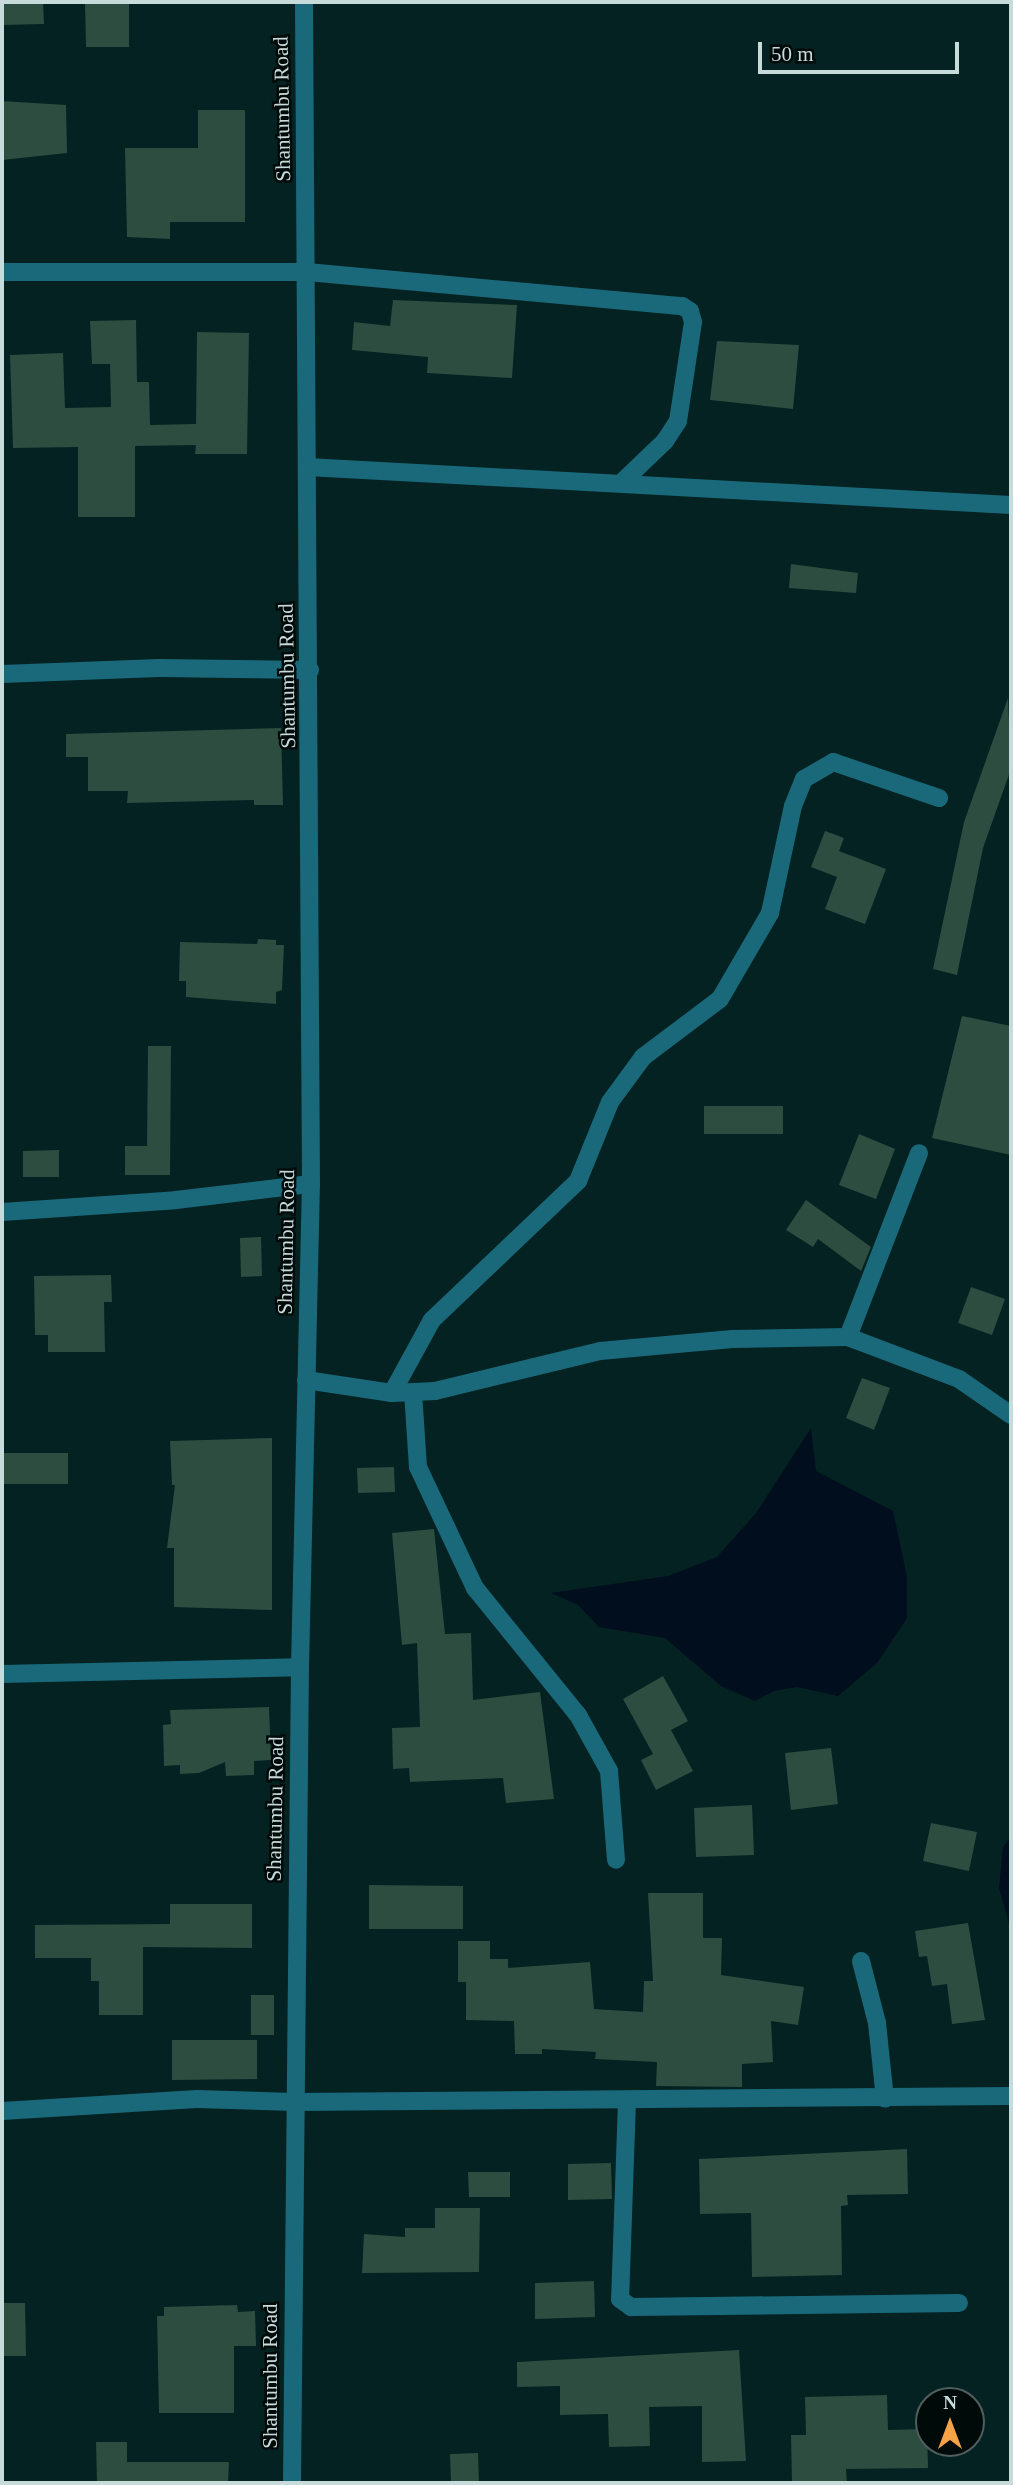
<!DOCTYPE html>
<html>
<head>
<meta charset="utf-8">
<style>
	body { margin:0 }
	#map { position:relative; width:1013px; height:2485px; overflow:hidden; background:#042221; font-family:"Times New Roman",serif }
	div>[style] { position:absolute }
	.water>* { inset:0; background:#000e1e }
	.building>* { inset:0; background:#2c4d40 }
	.minor>* { height:18px; margin:-9px; padding:0 9px; transform-origin:9px; border-radius:9px; background:#19697b }
	span { translate:-50% -50%; white-space:nowrap; text-align:center; line-height:1.15; -webkit-text-stroke:5px #000a09; paint-order:stroke }
	.street-label { font-size:21px; color:#c7dbda }
	.frame { position:absolute; inset:0; border:4px solid #c7dbda; pointer-events:none }
	.north { position:absolute; left:915px; top:2387px; width:70px; height:70px; box-sizing:border-box; background:#000a09; border:2px solid #505e5d; border-radius:50%; rotate:0deg; font-size:19px; font-weight:700; line-height:28px; text-align:center; color:#c7dbda }
	.north::after { content:''; display:block; margin:auto; width:24px; height:32px; background:#f5a346; clip-path:polygon(50% 0,100% 100%,50% 72%,0 100%) }
	.scale { position:absolute; left:758px; top:42px; width:201px; height:32px; box-sizing:border-box; border:4px solid #c7dbda; border-top:0; padding-left:9px; font-size:21px; line-height:24px; white-space:nowrap; color:#c7dbda; -webkit-text-stroke:5px #000a09; paint-order:stroke }
</style>
</head>
<body>
<div id="map">
	<div class="water">
		<div style="clip-path:polygon(811px 1428px,816px 1471px,893px 1511px,907px 1577px,907px 1618px,877px 1663px,838px 1696px,797px 1687px,774px 1691px,755px 1701px,721px 1686px,665px 1638px,599px 1627px,578px 1605px,551px 1593px,668px 1576px,717px 1557px,756px 1513px)"></div>
		<div style="clip-path:polygon(1011px 1836px,1011px 1930px,999px 1888px,1003px 1847px)"></div>
	</div>
	<div class="building">
		<div style="clip-path:polygon(2px 2px,43px 2px,44px 24px,2px 25px)"></div>
		<div style="clip-path:polygon(85px 2px,129px 2px,129px 47px,86px 47px)"></div>
		<div style="clip-path:polygon(2px 101px,66px 105px,67px 153px,2px 160px)"></div>
		<div style="clip-path:polygon(198px 110px,245px 110px,245px 222px,170px 222px,170px 239px,127px 237px,125px 148px,198px 148px)"></div>
		<div style="clip-path:polygon(393px 300px,517px 305px,512px 378px,427px 373px,428px 357px,352px 350px,354px 322px,390px 326px)"></div>
		<div style="clip-path:polygon(136px 320px,137px 382px,149px 382px,150px 425px,196px 424px,197px 332px,249px 333px,247px 454px,195px 454px,196px 445px,135px 446px,135px 517px,78px 517px,78px 447px,13px 448px,10px 355px,63px 353px,65px 408px,111px 407px,110px 364px,92px 364px,90px 321px)"></div>
		<div style="clip-path:polygon(717px 341px,799px 345px,793px 409px,710px 400px)"></div>
		<div style="clip-path:polygon(791px 564px,858px 573px,856px 593px,789px 588px)"></div>
		<div style="clip-path:polygon(1008px 698px,1011px 769px,983px 848px,957px 975px,933px 969px,964px 822px)"></div>
		<div style="clip-path:polygon(281px 728px,283px 805px,254px 805px,254px 800px,127px 803px,128px 791px,88px 791px,88px 757px,66px 757px,66px 734px)"></div>
		<div style="clip-path:polygon(825px 831px,844px 838px,839px 851px,886px 869px,865px 924px,825px 909px,837px 877px,811px 867px)"></div>
		<div style="clip-path:polygon(258px 939px,276px 940px,276px 945px,284px 945px,282px 990px,276px 992px,276px 1004px,186px 997px,186px 981px,179px 981px,180px 942px,257px 944px)"></div>
		<div style="clip-path:polygon(962px 1016px,1011px 1026px,1011px 1155px,932px 1138px)"></div>
		<div style="clip-path:polygon(148px 1046px,171px 1046px,170px 1175px,125px 1175px,125px 1146px,147px 1146px)"></div>
		<div style="clip-path:polygon(704px 1106px,783px 1106px,783px 1134px,704px 1134px)"></div>
		<div style="clip-path:polygon(859px 1134px,895px 1149px,876px 1199px,839px 1185px)"></div>
		<div style="clip-path:polygon(59px 1150px,59px 1177px,23px 1177px,23px 1151px)"></div>
		<div style="clip-path:polygon(806px 1200px,871px 1247px,861px 1271px,818px 1239px,813px 1247px,786px 1230px)"></div>
		<div style="clip-path:polygon(261px 1237px,262px 1276px,241px 1277px,240px 1238px)"></div>
		<div style="clip-path:polygon(111px 1275px,112px 1302px,104px 1302px,105px 1352px,48px 1352px,48px 1335px,35px 1335px,34px 1276px)"></div>
		<div style="clip-path:polygon(971px 1287px,1005px 1299px,992px 1335px,958px 1323px)"></div>
		<div style="clip-path:polygon(862px 1378px,890px 1388px,874px 1430px,846px 1418px)"></div>
		<div style="clip-path:polygon(272px 1438px,272px 1610px,174px 1607px,174px 1548px,167px 1548px,175px 1485px,172px 1485px,170px 1441px)"></div>
		<div style="clip-path:polygon(2px 1453px,68px 1453px,68px 1484px,2px 1484px)"></div>
		<div style="clip-path:polygon(394px 1467px,395px 1492px,358px 1493px,357px 1468px)"></div>
		<div style="clip-path:polygon(434px 1529px,445px 1634px,471px 1633px,473px 1700px,540px 1692px,554px 1799px,506px 1803px,503px 1778px,410px 1782px,409px 1768px,393px 1769px,392px 1728px,420px 1727px,417px 1643px,402px 1645px,392px 1533px)"></div>
		<div style="clip-path:polygon(663px 1676px,688px 1721px,671px 1730px,693px 1771px,656px 1790px,641px 1760px,653px 1754px,623px 1699px)"></div>
		<div style="clip-path:polygon(269px 1707px,271px 1760px,254px 1761px,254px 1775px,226px 1776px,225px 1762px,199px 1773px,180px 1774px,180px 1765px,164px 1766px,163px 1725px,171px 1724px,170px 1710px)"></div>
		<div style="clip-path:polygon(831px 1748px,838px 1804px,791px 1810px,785px 1753px)"></div>
		<div style="clip-path:polygon(752px 1805px,754px 1855px,696px 1857px,694px 1808px)"></div>
		<div style="clip-path:polygon(931px 1823px,977px 1832px,969px 1871px,923px 1861px)"></div>
		<div style="clip-path:polygon(369px 1885px,463px 1886px,463px 1929px,369px 1929px)"></div>
		<div style="clip-path:polygon(648px 1893px,703px 1893px,703px 1938px,722px 1938px,721px 1975px,804px 1987px,798px 2025px,771px 2021px,773px 2062px,742px 2064px,742px 2087px,656px 2086px,657px 2062px,595px 2059px,596px 2052px,542px 2049px,542px 2054px,515px 2054px,514px 2021px,466px 2020px,466px 1982px,458px 1982px,458px 1941px,490px 1941px,490px 1959px,508px 1959px,508px 1968px,590px 1962px,594px 2009px,643px 2012px,644px 1981px,653px 1981px)"></div>
		<div style="clip-path:polygon(170px 1904px,252px 1904px,252px 1948px,143px 1947px,143px 2015px,99px 2015px,99px 1981px,91px 1981px,91px 1958px,35px 1958px,35px 1925px,170px 1924px)"></div>
		<div style="clip-path:polygon(968px 1923px,985px 2020px,952px 2024px,947px 1984px,932px 1986px,927px 1956px,919px 1957px,915px 1931px)"></div>
		<div style="clip-path:polygon(251px 1995px,274px 1995px,274px 2035px,251px 2035px)"></div>
		<div style="clip-path:polygon(172px 2040px,257px 2040px,257px 2079px,172px 2080px)"></div>
		<div style="clip-path:polygon(907px 2149px,908px 2194px,847px 2195px,848px 2205px,841px 2206px,842px 2275px,752px 2277px,751px 2213px,700px 2214px,699px 2159px)"></div>
		<div style="clip-path:polygon(611px 2163px,612px 2199px,568px 2200px,568px 2164px)"></div>
		<div style="clip-path:polygon(468px 2172px,510px 2172px,510px 2197px,469px 2197px)"></div>
		<div style="clip-path:polygon(435px 2208px,480px 2208px,479px 2272px,362px 2273px,364px 2234px,405px 2237px,405px 2228px,435px 2228px)"></div>
		<div style="clip-path:polygon(594px 2281px,595px 2317px,535px 2319px,535px 2283px)"></div>
		<div style="clip-path:polygon(2px 2303px,25px 2303px,26px 2356px,2px 2356px)"></div>
		<div style="clip-path:polygon(237px 2305px,238px 2312px,255px 2311px,256px 2346px,234px 2346px,234px 2413px,159px 2413px,157px 2316px,164px 2316px,164px 2307px)"></div>
		<div style="clip-path:polygon(739px 2350px,746px 2461px,702px 2462px,702px 2406px,649px 2407px,650px 2446px,609px 2447px,608px 2414px,560px 2415px,560px 2386px,517px 2387px,517px 2362px)"></div>
		<div style="clip-path:polygon(887px 2395px,888px 2430px,927px 2429px,928px 2468px,846px 2469px,847px 2483px,792px 2483px,791px 2435px,806px 2435px,805px 2397px)"></div>
		<div style="clip-path:polygon(96px 2442px,127px 2442px,127px 2462px,229px 2462px,228px 2483px,97px 2483px)"></div>
		<div style="clip-path:polygon(478px 2453px,479px 2483px,451px 2483px,450px 2454px)"></div>
	</div>
	<div class="minor">
		<div style="left:2px;top:272px;width:305px"></div>
		<div style="left:307px;top:272px;width:377px;rotate:5.2deg"></div>
		<div style="left:682px;top:306px;width:9px;rotate:32deg"></div>
		<div style="left:690px;top:311px;width:11px;rotate:75deg"></div>
		<div style="left:693px;top:322px;width:100px;rotate:98.6deg"></div>
		<div style="left:678px;top:421px;width:24px;rotate:123deg"></div>
		<div style="left:665px;top:441px;width:61px;rotate:136.3deg"></div>
		<div style="left:307px;top:467px;width:705px;rotate:3.09deg"></div>
		<div style="left:2px;top:674px;width:157px;rotate:-2.2deg"></div>
		<div style="left:159px;top:668px;width:151px;rotate:0.8deg"></div>
		<div style="left:2px;top:1212px;width:174px;rotate:-3.9deg"></div>
		<div style="left:176px;top:1200px;width:136px;rotate:-6.8deg"></div>
		<div style="left:848px;top:1337px;width:197px;rotate:-68.9deg"></div>
		<div style="left:306px;top:1380px;width:87px;rotate:8.6deg"></div>
		<div style="left:392px;top:1393px;width:43px;rotate:-2.7deg"></div>
		<div style="left:435px;top:1391px;width:170px;rotate:-13.6deg"></div>
		<div style="left:600px;top:1351px;width:133px;rotate:-5.2deg"></div>
		<div style="left:732px;top:1339px;width:116px;rotate:-1deg"></div>
		<div style="left:848px;top:1337px;width:119px;rotate:20.7deg"></div>
		<div style="left:959px;top:1379px;width:63px;rotate:34.7deg"></div>
		<div style="left:413px;top:1392px;width:75px;rotate:86.2deg"></div>
		<div style="left:418px;top:1467px;width:134px;rotate:64.8deg"></div>
		<div style="left:475px;top:1588px;width:164px;rotate:51deg"></div>
		<div style="left:578px;top:1715px;width:64px;rotate:61deg"></div>
		<div style="left:609px;top:1771px;width:89px;rotate:85.5deg"></div>
		<div style="left:392px;top:1393px;width:83px;rotate:-61.3deg"></div>
		<div style="left:432px;top:1320px;width:202px;rotate:-43.6deg"></div>
		<div style="left:578px;top:1181px;width:85px;rotate:-67.9deg"></div>
		<div style="left:610px;top:1102px;width:56px;rotate:-53.7deg"></div>
		<div style="left:643px;top:1057px;width:96px;rotate:-37deg"></div>
		<div style="left:720px;top:999px;width:99px;rotate:-59.8deg"></div>
		<div style="left:770px;top:913px;width:109px;rotate:-77.9deg"></div>
		<div style="left:793px;top:806px;width:29px;rotate:-68deg"></div>
		<div style="left:804px;top:779px;width:34px;rotate:-30deg"></div>
		<div style="left:833px;top:762px;width:112px;rotate:18.8deg"></div>
		<div style="left:2px;top:1674px;width:298px;rotate:-1.3deg"></div>
		<div style="left:861px;top:1961px;width:64px;rotate:75.5deg"></div>
		<div style="left:877px;top:2023px;width:76px;rotate:84deg"></div>
		<div style="left:627px;top:2101px;width:198px;rotate:92deg"></div>
		<div style="left:620px;top:2299px;width:14px;rotate:36deg"></div>
		<div style="left:631px;top:2307px;width:328px;rotate:-0.7deg"></div>
		<div style="left:2px;top:2111px;width:195px;rotate:-3.5deg"></div>
		<div style="left:197px;top:2099px;width:97px;rotate:1.8deg"></div>
		<div style="left:294px;top:2102px;width:717px;rotate:-0.48deg"></div>
		<div style="left:292px;top:2483px;width:816px;rotate:-89.44deg"></div>
		<div style="left:300px;top:1667px;width:483px;rotate:-88.7deg"></div>
		<div style="left:311px;top:1184px;width:1182px;rotate:-90.34deg"></div>
	</div>
	<div class="street-label">
		<span style="left:282px;top:109px;rotate:-91deg">Shantumbu Road</span>
		<span style="left:287px;top:676px;rotate:-91deg">Shantumbu Road</span>
		<span style="left:286px;top:1242px;rotate:-89deg">Shantumbu Road</span>
		<span style="left:275px;top:1809px;rotate:-89deg">Shantumbu Road</span>
		<span style="left:270px;top:2376px;rotate:-90deg">Shantumbu Road</span>
	</div>
	<div class="frame"></div>
	<div class="north">N</div>
	<div class="scale">50 m</div>
</div>
</body>
</html>
